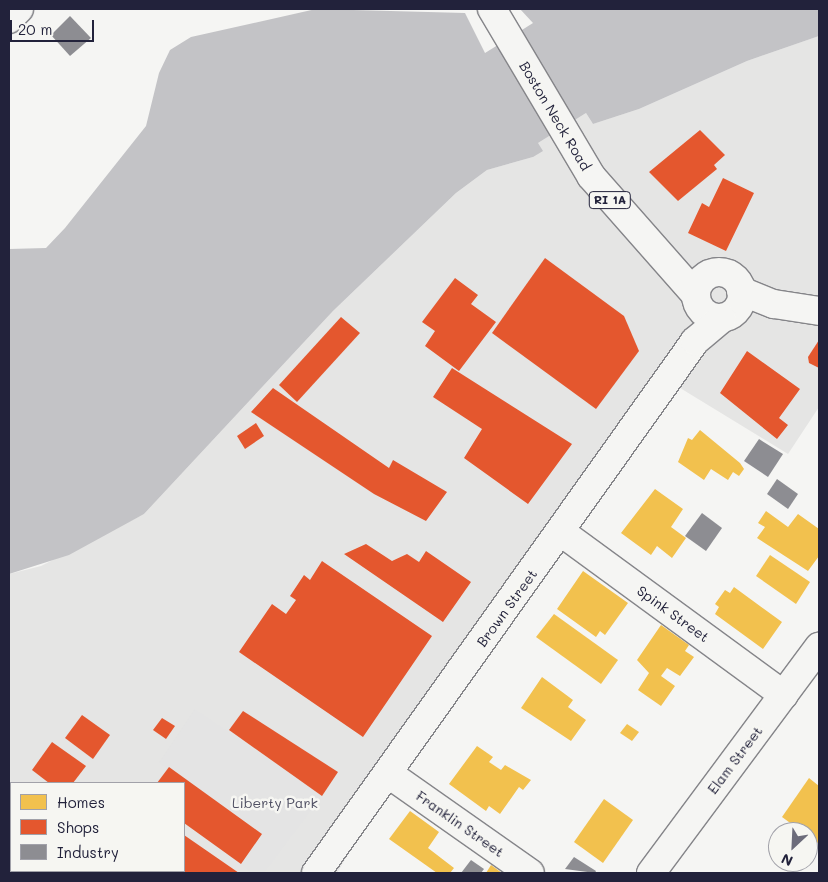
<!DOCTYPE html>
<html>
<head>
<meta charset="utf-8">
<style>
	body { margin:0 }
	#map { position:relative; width:828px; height:882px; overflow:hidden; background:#f5f5f3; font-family:Mali,sans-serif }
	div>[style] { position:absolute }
	.built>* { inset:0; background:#e5e5e4 }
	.green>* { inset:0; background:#e4e4e4 }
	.water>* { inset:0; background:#c3c3c6 }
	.homes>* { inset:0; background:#f2c14e }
	.shops>* { inset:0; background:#e4572e }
	.industry>* { inset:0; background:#8d8d92 }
	.roads { filter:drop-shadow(1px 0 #858589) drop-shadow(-1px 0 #858589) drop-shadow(0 1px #858589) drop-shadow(0 -1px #858589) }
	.minor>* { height:28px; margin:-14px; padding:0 14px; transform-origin:14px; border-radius:14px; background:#f5f5f3 }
	.major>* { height:28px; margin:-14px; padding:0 14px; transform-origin:14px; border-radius:14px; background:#f5f5f3 }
	.major>.ring { margin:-14px; padding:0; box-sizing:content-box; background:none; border:28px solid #f5f5f3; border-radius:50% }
	span { translate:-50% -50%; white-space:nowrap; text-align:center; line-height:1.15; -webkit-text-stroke:5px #f6f6f2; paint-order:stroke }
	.shield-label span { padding:1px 4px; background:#f6f6f2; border:1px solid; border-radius:4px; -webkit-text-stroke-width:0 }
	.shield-label { font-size:12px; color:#22223b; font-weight:700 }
	.street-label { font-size:14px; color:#22223b }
	.park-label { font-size:14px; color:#4f4f62 }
	.frame { position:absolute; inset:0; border:10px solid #22223b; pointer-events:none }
	.legend { position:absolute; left:10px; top:782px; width:175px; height:90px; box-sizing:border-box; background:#f6f6f2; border:1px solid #a1a1a9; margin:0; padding:6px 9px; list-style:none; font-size:15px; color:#22223b }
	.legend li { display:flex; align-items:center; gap:10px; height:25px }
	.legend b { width:25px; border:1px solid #a1a1a9 }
	.north { position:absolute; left:768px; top:822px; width:50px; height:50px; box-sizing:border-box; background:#f6f6f2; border:1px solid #a1a1a9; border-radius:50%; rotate:205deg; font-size:14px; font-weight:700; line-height:20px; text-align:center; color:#22223b }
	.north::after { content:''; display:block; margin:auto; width:18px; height:22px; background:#6c6c7b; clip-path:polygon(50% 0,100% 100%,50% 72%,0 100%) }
	.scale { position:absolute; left:10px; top:20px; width:84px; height:22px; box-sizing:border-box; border:2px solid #22223b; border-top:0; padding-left:6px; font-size:15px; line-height:18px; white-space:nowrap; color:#22223b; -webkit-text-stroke:4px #f6f6f2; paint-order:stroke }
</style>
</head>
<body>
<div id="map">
	<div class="built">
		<div style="clip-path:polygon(evenodd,819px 36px,819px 407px,788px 454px,667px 380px,394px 777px,337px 873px,9px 873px,9px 574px,41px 566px,144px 514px,333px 311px,456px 193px,487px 170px,533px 157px,538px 143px,586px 113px,593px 124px,639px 109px,747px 61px,819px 36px,11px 783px,184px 783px,184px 871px,11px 871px,11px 783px)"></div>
	</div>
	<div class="green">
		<div style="clip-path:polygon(195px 709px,322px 796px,264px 873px,251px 873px,241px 864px,262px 834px,159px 763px)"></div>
	</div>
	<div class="water">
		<div style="clip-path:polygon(316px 9px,465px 13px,485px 53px,533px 23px,520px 9px,819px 9px,819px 36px,747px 61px,639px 109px,593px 124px,586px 113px,538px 143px,543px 151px,533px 157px,487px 170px,456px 193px,333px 311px,144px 514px,69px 555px,9px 574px,9px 249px,46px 248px,65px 228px,146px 126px,159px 73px,170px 50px,191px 37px)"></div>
	</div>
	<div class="homes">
		<div style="clip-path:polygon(700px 430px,740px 463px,744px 469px,739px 476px,733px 472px,728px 480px,711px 469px,704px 480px,678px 462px,688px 438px,692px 440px)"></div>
		<div style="clip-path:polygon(655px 489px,683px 509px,671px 527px,686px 538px,672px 558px,657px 546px,651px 555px,621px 533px)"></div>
		<div style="clip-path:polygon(766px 511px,788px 527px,798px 514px,819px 529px,819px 556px,808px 571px,757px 538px,765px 527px,758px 523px)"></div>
		<div style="clip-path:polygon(770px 555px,810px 582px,796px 604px,756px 576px)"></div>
		<div style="clip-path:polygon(583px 571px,628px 603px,605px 635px,600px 631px,596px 637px,557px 609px)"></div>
		<div style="clip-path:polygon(734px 587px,782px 622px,763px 649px,715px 614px,719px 607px,715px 604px,725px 590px,730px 593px)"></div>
		<div style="clip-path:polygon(554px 614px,618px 660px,601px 684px,536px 637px)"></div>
		<div style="clip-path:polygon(661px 625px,689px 645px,685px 651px,694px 657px,680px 676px,667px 668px,661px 676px,675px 686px,661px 706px,638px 690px,649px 673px,637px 660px)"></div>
		<div style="clip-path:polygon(542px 677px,573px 700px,568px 707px,586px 720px,571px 741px,521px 708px)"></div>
		<div style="clip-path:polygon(627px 724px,639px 732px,632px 741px,620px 733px)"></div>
		<div style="clip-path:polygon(477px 746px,493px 757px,489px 762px,501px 770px,505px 765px,531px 780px,523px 790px,519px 787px,500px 814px,489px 806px,486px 811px,449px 784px)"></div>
		<div style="clip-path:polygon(809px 778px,819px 786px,819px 844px,782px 817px)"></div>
		<div style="clip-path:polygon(604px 799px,633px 820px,603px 863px,574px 842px)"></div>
		<div style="clip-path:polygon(410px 811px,439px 832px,428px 848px,454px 868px,450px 873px,437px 873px,389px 839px)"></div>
		<div style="clip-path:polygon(491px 865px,502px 873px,486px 873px)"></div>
	</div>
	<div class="shops">
		<div style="clip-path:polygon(700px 130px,725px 155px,714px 165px,717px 169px,678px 201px,649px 172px)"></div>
		<div style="clip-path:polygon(723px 178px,754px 193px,726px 251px,688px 233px,702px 203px,709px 207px)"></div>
		<div style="clip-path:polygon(545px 258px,624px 316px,639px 351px,596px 409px,492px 333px)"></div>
		<div style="clip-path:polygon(455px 278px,478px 295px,471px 304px,496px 322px,459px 371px,425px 346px,435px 331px,422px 322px)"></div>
		<div style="clip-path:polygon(341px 317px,360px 333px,297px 402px,279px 385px)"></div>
		<div style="clip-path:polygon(819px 340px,819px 368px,809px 363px,808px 357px)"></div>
		<div style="clip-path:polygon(747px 351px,800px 389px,779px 418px,788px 425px,777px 439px,720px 393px)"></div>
		<div style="clip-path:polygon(452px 368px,572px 444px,528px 504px,464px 458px,482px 429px,433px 397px)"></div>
		<div style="clip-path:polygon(273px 388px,389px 468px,393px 460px,447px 492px,426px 521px,374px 494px,251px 412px)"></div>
		<div style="clip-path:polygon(256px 423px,264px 436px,245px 449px,237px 436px)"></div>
		<div style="clip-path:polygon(366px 544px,392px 561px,407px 554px,419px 562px,426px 551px,471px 582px,443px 622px,344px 554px)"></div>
		<div style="clip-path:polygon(322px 561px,432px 636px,363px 737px,239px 652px,272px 604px,286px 614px,296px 600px,290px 596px,304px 575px,310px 580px)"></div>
		<div style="clip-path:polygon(243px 711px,338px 772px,322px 796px,229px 730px)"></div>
		<div style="clip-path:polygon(82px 715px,110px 735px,93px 759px,65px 738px)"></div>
		<div style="clip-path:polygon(162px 718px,175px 726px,166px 739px,153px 730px)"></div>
		<div style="clip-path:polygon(52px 742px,86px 766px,73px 783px,49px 783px,32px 770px)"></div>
		<div style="clip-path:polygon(169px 767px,262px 834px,241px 864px,184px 823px,184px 783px,157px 783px)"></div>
		<div style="clip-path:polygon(184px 835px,239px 873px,109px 873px,184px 871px)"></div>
	</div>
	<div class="industry">
		<div style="clip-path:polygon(70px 16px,91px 38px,70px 56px,51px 35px)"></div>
		<div style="clip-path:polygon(759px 439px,783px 454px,768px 477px,744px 461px)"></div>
		<div style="clip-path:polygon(777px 479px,798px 494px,788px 509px,767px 494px)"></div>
		<div style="clip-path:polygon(702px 513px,722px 528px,706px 551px,685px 536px)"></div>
		<div style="clip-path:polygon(574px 857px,596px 871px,595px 873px,565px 869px)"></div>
		<div style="clip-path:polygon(471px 860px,484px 869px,481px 873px,461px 873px)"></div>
	</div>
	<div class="roads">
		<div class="minor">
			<div style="left:9px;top:19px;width:14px;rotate:-45deg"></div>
			<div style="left:561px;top:532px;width:276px;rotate:36.2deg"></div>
			<div style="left:389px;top:774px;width:172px;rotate:35.1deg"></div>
			<div style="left:651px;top:873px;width:282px;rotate:-53.4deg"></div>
		</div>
		<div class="major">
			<div style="left:492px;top:9px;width:194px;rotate:59.3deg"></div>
			<div style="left:591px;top:176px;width:159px;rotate:48.6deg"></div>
			<div class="ring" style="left:696px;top:272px;width:18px;height:18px"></div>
			<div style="left:741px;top:291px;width:35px;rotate:22deg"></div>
			<div style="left:774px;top:304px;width:46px;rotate:8.8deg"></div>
			<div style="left:316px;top:873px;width:653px;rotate:-54.53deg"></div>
			<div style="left:695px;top:341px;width:35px;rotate:-40deg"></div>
		</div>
	</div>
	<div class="shield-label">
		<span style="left:610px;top:200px">RI 1A</span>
	</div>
	<div class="street-label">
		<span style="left:555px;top:116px;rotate:59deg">Boston Neck Road</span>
		<span style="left:507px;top:608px;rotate:-54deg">Brown Street</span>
		<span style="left:673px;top:614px;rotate:36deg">Spink Street</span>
		<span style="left:735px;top:760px;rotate:-53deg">Elam Street</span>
		<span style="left:460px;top:824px;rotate:35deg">Franklin Street</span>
	</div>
	<div class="park-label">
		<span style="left:275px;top:803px">Liberty Park</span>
	</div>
	<div class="frame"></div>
	<ul class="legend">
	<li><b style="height:14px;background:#f2c14e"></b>Homes</li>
	<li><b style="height:14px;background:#e4572e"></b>Shops</li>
	<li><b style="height:14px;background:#8d8d92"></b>Industry</li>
	</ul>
	<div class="north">N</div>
	<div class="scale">20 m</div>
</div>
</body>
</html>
